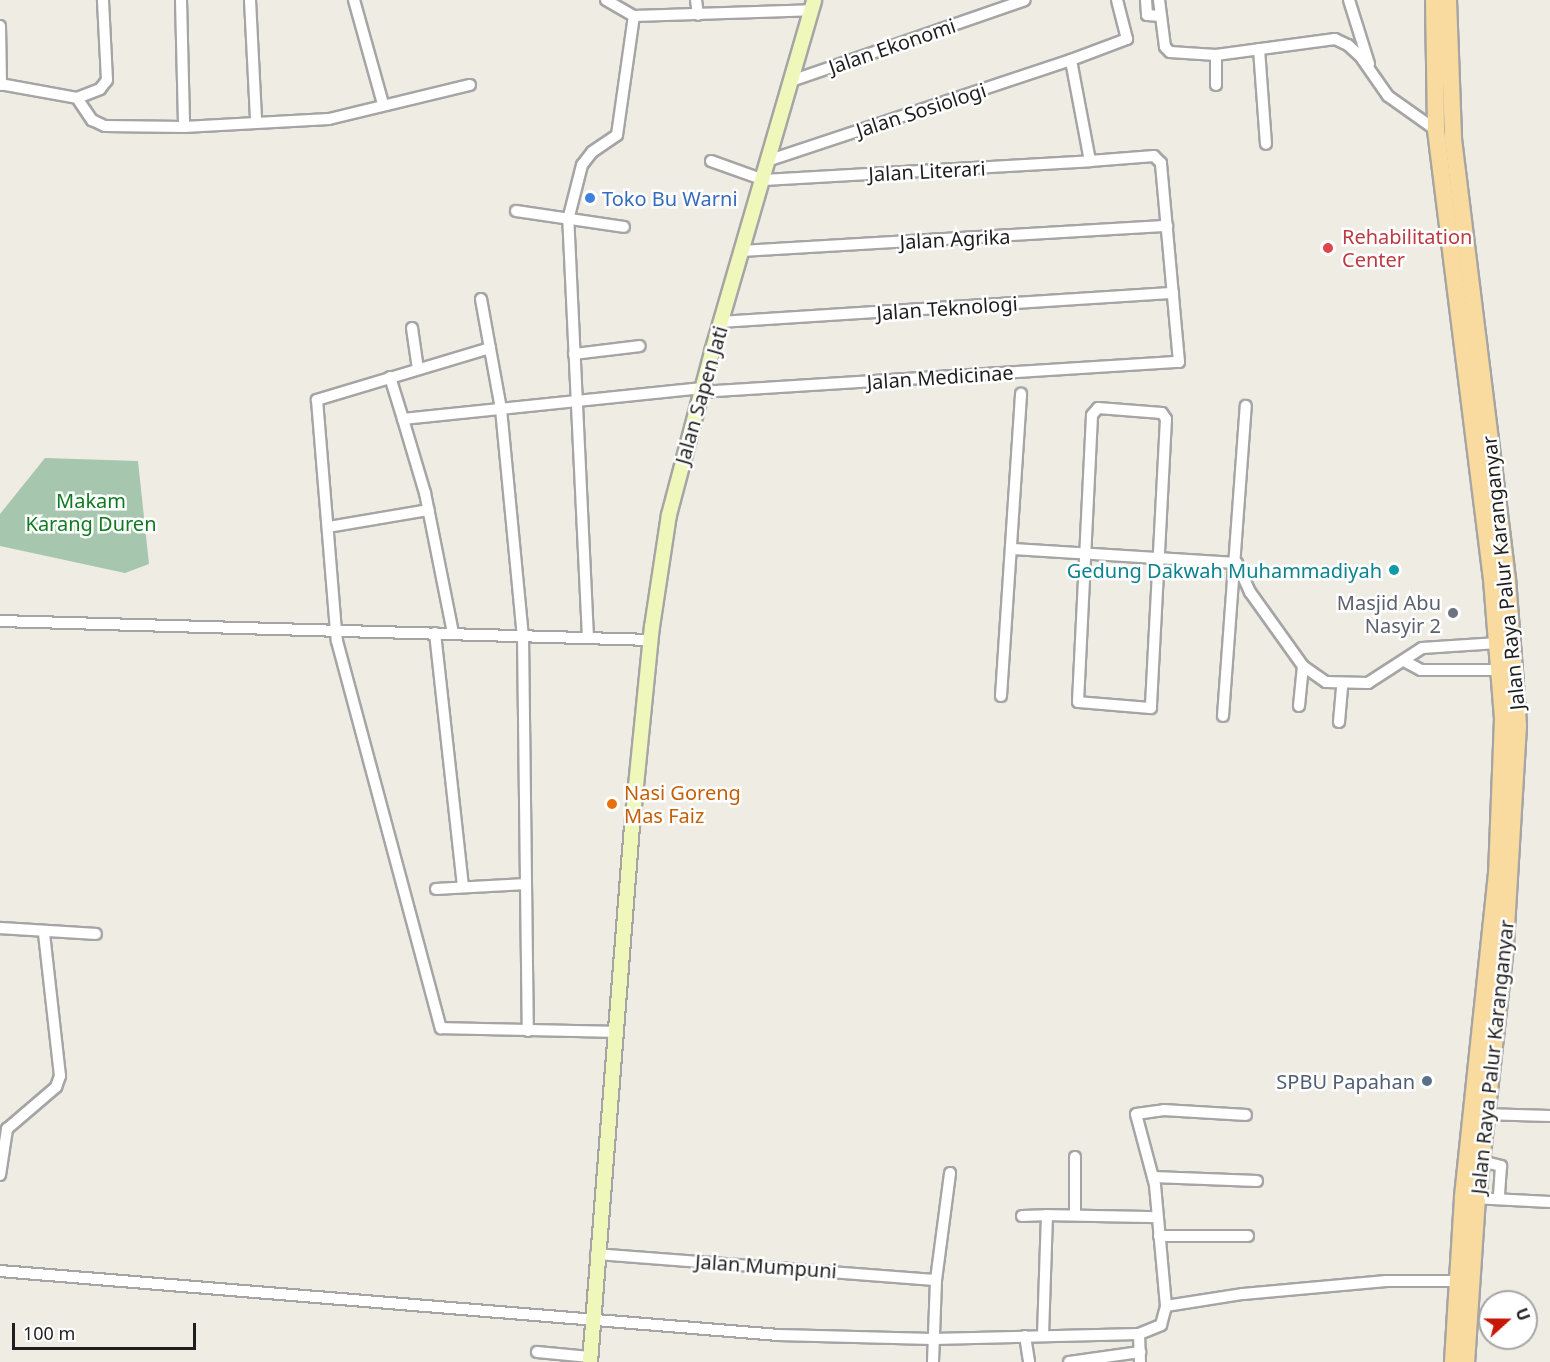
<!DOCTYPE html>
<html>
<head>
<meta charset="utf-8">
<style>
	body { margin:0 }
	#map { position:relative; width:1550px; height:1362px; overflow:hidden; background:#efece4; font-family:"Noto Sans",sans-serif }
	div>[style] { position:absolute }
	.cemetery>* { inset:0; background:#a6c7ae }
	.roads { filter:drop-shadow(2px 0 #a5a5a5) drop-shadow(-2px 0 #a5a5a5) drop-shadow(0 2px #a5a5a5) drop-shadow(0 -2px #a5a5a5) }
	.street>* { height:10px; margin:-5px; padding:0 5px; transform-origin:5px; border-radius:5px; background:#fff }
	.secondary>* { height:14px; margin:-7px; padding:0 7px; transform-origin:7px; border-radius:7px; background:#eff8ba }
	.primary>* { height:16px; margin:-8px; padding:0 8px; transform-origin:8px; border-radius:8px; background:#f9da9f }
	.dots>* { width:16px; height:16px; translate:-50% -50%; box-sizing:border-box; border:3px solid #fff; border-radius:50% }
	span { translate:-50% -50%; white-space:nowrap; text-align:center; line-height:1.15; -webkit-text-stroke:5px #fff; paint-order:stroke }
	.street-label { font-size:20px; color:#1e1e1e }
	.shop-label { font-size:20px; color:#366cbe }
	.left { translate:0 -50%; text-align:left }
	.health-label { font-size:20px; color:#be3a42 }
	.park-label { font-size:20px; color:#0f7a21 }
	.culture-label { font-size:20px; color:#0d838f }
	.right { translate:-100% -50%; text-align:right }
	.worship-label { font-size:20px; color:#5b616d }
	.food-label { font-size:20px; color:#c56008 }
	.service-label { font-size:20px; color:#4e5e75 }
	.north { position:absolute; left:1478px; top:1290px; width:60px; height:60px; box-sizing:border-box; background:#fff; border:2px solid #a5a5a5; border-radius:50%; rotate:69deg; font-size:16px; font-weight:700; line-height:24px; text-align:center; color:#1e1e1e }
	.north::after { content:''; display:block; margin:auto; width:21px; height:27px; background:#c61706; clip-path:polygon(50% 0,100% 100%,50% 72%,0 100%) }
	.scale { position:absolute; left:12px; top:1323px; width:184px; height:27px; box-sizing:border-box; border:3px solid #1e1e1e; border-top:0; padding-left:8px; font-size:18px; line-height:21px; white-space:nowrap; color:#1e1e1e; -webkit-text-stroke:4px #fff; paint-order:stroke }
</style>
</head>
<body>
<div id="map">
	<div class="cemetery">
		<div style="clip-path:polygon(45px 458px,138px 461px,149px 564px,125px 573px,0 546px,0 514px)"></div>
	</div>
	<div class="roads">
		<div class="street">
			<div style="left:181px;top:0;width:127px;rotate:88.6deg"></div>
			<div style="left:250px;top:0;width:120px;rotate:87.1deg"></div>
			<div style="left:354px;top:0;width:108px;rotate:74.4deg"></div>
			<div style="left:606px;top:0;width:32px;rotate:30deg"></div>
			<div style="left:634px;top:16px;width:177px;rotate:-1.9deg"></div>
			<div style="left:696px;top:0;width:15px;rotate:82deg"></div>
			<div style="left:1146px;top:0;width:15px;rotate:86deg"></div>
			<div style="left:1147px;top:15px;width:14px;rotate:4deg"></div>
			<div style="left:1159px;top:0;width:47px;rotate:82.7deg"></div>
			<div style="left:1165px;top:47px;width:7px;rotate:45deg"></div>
			<div style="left:1170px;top:52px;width:46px;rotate:3.7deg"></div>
			<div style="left:1216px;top:55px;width:120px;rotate:-7.7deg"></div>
			<div style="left:1335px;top:39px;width:14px;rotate:25deg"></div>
			<div style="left:1348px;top:45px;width:16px;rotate:43deg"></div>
			<div style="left:1360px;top:56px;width:49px;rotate:55deg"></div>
			<div style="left:1388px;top:96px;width:59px;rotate:35.3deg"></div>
			<div style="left:1349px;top:0;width:67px;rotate:72.6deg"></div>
			<div style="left:0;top:26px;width:59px;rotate:89deg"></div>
			<div style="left:1259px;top:49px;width:95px;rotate:85.8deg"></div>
			<div style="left:794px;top:80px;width:244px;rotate:-19.1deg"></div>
			<div style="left:0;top:84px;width:78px;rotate:10.3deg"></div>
			<div style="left:77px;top:98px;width:27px;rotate:56deg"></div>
			<div style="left:92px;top:120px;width:14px;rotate:25deg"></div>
			<div style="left:105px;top:126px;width:79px;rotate:0.7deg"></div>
			<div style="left:184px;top:127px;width:145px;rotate:-3.2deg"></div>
			<div style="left:329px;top:119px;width:145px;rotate:-13.6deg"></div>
			<div style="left:1216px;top:85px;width:30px;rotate:-90deg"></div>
			<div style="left:77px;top:98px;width:25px;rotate:-21deg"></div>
			<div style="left:100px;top:89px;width:11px;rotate:-52deg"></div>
			<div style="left:107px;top:80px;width:80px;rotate:-92.9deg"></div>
			<div style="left:770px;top:160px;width:317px;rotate:-18.4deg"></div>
			<div style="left:711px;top:161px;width:56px;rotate:19.7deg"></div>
			<div style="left:764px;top:180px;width:327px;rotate:-3.3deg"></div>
			<div style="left:516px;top:211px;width:109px;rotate:8.4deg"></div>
			<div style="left:742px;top:251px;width:426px;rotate:-3.4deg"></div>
			<div style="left:481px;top:299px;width:112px;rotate:79.7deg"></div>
			<div style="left:501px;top:409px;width:228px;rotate:84.5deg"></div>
			<div style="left:523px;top:636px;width:395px;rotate:89.3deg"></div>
			<div style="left:721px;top:322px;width:453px;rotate:-3.7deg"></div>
			<div style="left:412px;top:328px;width:41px;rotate:81.7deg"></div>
			<div style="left:490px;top:348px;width:181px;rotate:163.3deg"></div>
			<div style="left:317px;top:400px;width:242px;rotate:85.3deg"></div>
			<div style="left:337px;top:641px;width:401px;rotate:75deg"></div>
			<div style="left:441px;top:1028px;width:175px;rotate:1.3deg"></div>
			<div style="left:574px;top:354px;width:66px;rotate:-6.9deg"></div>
			<div style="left:390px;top:377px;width:44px;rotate:72.8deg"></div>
			<div style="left:700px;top:392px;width:480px;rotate:-3.6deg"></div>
			<div style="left:1179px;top:362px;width:200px;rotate:-95.2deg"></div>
			<div style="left:1161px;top:163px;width:10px;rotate:-135deg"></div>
			<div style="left:1154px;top:156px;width:64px;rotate:175.5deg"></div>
			<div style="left:1090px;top:161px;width:103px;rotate:-100.7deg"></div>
			<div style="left:1071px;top:60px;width:60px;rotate:-20.6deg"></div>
			<div style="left:1127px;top:39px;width:40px;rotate:-104.4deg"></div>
			<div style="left:1098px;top:408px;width:64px;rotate:4.5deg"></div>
			<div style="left:1162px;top:413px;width:7px;rotate:56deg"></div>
			<div style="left:1166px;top:419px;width:289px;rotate:93deg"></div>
			<div style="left:1151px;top:708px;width:73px;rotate:-175.3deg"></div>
			<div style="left:1078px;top:702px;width:287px;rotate:-87.2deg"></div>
			<div style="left:1092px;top:415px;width:9px;rotate:-49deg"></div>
			<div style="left:328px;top:527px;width:102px;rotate:-9.6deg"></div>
			<div style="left:1013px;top:549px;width:224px;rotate:3.6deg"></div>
			<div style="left:1237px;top:563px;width:32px;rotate:66deg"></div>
			<div style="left:1250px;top:592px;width:91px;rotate:54.4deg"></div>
			<div style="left:1303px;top:666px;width:28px;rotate:35deg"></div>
			<div style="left:1326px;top:682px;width:42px;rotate:1.4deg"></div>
			<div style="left:1368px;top:683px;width:64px;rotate:-32.9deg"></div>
			<div style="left:1422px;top:648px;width:76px;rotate:-3.8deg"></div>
			<div style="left:0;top:621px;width:650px;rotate:1.67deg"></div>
			<div style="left:435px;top:633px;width:255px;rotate:83.7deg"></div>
			<div style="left:453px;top:633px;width:143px;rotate:-101.3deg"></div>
			<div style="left:425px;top:493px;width:77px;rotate:-106.6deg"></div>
			<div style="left:403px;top:419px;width:301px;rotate:-5.9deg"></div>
			<div style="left:588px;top:638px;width:418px;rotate:-92.7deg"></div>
			<div style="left:568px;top:220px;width:57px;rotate:-75.7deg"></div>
			<div style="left:582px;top:165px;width:16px;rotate:-52deg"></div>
			<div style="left:592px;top:152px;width:30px;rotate:-34deg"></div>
			<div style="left:617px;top:135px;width:120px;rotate:-81.9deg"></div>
			<div style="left:1406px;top:662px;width:17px;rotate:28deg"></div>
			<div style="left:1421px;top:670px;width:80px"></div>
			<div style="left:1001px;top:696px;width:303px;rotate:-86.2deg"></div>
			<div style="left:1299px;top:706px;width:40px;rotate:-84.3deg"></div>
			<div style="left:1223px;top:716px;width:311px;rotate:-85.8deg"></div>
			<div style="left:1339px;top:722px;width:37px;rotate:-85deg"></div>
			<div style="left:436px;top:889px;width:90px;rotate:-3.2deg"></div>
			<div style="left:0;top:928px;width:96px;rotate:3.6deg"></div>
			<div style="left:1482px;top:1114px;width:68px;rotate:1.7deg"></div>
			<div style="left:1482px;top:1161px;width:20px;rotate:15deg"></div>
			<div style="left:1501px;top:1166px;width:32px;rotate:94deg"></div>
			<div style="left:0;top:1175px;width:47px;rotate:-81.3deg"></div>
			<div style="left:7px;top:1129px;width:65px;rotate:-40.6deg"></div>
			<div style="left:56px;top:1087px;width:12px;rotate:-70deg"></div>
			<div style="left:60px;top:1076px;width:144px;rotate:-96.4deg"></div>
			<div style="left:1153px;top:1177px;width:104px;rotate:2.2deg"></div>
			<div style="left:1473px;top:1198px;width:77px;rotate:3deg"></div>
			<div style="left:1075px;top:1215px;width:58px;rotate:-90deg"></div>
			<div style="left:1022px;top:1216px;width:25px;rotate:-2deg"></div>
			<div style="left:1159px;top:1236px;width:89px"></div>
			<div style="left:596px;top:1254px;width:341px;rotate:4.4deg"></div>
			<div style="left:0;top:1271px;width:781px;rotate:4.7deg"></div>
			<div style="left:778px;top:1335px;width:155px;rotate:1.5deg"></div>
			<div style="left:933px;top:1339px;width:206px;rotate:-1.4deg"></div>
			<div style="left:1139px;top:1334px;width:24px;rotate:-22deg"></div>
			<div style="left:1161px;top:1325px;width:20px;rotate:-75deg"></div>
			<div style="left:1166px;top:1306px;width:121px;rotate:-95.2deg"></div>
			<div style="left:1155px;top:1185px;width:73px;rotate:-105deg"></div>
			<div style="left:1136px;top:1114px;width:28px;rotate:-8deg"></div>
			<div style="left:1164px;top:1110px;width:82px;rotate:3.5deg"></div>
			<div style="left:1166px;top:1306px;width:78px;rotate:-8.9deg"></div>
			<div style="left:1243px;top:1294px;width:144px;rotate:-5.2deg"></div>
			<div style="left:1386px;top:1281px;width:71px"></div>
			<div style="left:1139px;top:1334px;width:28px;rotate:88deg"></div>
			<div style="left:1043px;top:1335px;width:120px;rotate:-88.1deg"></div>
			<div style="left:1047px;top:1215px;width:109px;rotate:1.1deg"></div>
			<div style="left:1025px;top:1336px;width:26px;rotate:81deg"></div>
			<div style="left:537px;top:1352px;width:53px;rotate:5.4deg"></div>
			<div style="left:933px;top:1362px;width:82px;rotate:-87.9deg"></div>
			<div style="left:936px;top:1280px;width:108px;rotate:-82.5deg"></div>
			<div style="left:1069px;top:1362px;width:72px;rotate:-8deg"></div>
		</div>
		<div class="secondary">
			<div style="left:590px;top:1362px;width:538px;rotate:-85.52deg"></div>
			<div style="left:632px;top:826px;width:200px;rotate:-84.3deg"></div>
			<div style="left:652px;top:627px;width:113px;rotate:-81.4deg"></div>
			<div style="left:669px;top:515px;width:169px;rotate:-75.2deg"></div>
			<div style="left:712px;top:352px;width:366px;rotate:-73.8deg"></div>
		</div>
		<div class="primary">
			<div style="left:1434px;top:0;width:130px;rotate:89.1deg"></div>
			<div style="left:1436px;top:130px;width:452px;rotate:82.9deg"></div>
			<div style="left:1492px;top:579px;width:140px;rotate:85.5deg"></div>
			<div style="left:1503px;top:719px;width:154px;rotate:92.2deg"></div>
			<div style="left:1497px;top:873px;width:327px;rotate:96deg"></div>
			<div style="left:1463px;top:1198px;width:164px;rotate:93.5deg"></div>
			<div style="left:1448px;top:0;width:139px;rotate:87.9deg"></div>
			<div style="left:1453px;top:139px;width:442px;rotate:83deg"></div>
			<div style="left:1507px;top:578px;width:148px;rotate:85.7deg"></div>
			<div style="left:1518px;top:726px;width:220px;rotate:93.4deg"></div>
			<div style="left:1505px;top:946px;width:254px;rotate:96.3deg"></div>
			<div style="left:1477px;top:1198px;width:164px;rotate:93.8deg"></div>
		</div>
	</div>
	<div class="dots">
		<div style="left:590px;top:198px;background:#3f7fe0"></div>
		<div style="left:1328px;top:248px;background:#e0444e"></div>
		<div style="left:1394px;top:570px;background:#0f9aa8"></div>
		<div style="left:1453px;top:613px;background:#6b7280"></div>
		<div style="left:612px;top:804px;background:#e8710a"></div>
		<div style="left:1427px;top:1081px;background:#5c6f8a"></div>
	</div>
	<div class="street-label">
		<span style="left:892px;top:46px;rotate:-19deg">Jalan Ekonomi</span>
		<span style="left:921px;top:110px;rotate:-18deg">Jalan Sosiologi</span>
		<span style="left:927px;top:171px;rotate:-3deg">Jalan Literari</span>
		<span style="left:955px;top:239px;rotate:-3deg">Jalan Agrika</span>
		<span style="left:947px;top:308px;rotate:-4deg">Jalan Teknologi</span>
		<span style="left:940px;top:377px;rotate:-4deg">Jalan Medicinae</span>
		<span style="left:701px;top:395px;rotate:-74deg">Jalan Sapen Jati</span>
		<span style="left:1503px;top:573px;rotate:-96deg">Jalan Raya Palur Karanganyar</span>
		<span style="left:1492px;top:1057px;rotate:-84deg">Jalan Raya Palur Karanganyar</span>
		<span style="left:766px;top:1266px;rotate:4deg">Jalan Mumpuni</span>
	</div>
	<div class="shop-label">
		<span class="left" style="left:602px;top:198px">Toko Bu Warni</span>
	</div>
	<div class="health-label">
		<span class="left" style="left:1342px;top:248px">Rehabilitation<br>Center</span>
	</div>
	<div class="park-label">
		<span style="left:91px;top:512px">Makam<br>Karang Duren</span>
	</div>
	<div class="culture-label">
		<span class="right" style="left:1382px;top:570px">Gedung Dakwah Muhammadiyah</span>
	</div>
	<div class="worship-label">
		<span class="right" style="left:1441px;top:614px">Masjid Abu<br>Nasyir 2</span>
	</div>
	<div class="food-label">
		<span class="left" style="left:624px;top:804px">Nasi Goreng<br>Mas Faiz</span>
	</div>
	<div class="service-label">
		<span class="right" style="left:1415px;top:1081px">SPBU Papahan</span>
	</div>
	<div class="north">U</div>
	<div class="scale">100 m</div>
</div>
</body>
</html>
